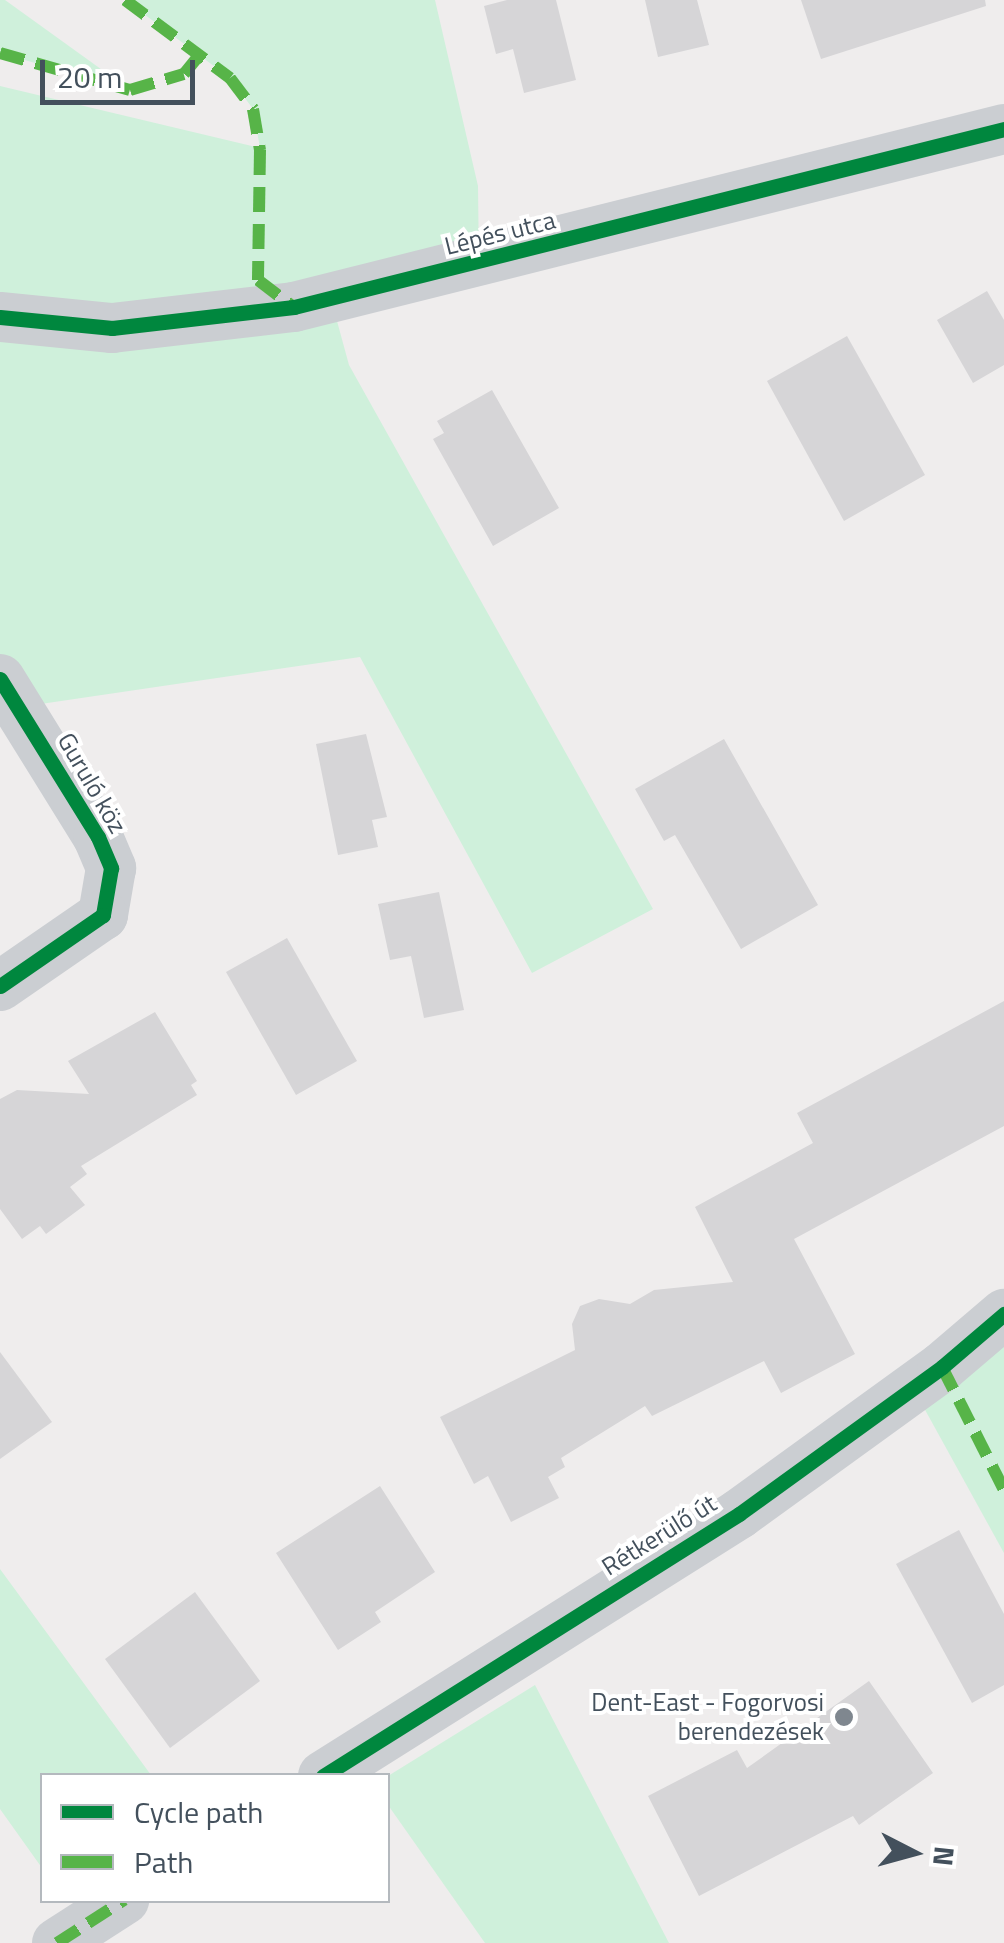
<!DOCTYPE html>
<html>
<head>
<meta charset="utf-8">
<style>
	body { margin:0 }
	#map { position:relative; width:1004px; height:1943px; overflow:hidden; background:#efeded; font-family:"Titillium Web",sans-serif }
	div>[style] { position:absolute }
	.green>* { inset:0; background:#cff0db }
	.building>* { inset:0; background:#d6d5d7 }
	.street>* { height:50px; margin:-25px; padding:0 25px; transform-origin:25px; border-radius:25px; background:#cbced2 }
	.quiet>* { height:12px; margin-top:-6px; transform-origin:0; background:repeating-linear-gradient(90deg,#57b448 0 25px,transparent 0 37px) }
	.cycleway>* { height:15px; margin:-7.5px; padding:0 7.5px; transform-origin:7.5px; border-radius:7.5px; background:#00873e }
	.dots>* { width:28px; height:28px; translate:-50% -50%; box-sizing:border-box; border:5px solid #fff; border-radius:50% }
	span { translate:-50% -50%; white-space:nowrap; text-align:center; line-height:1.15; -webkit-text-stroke:8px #fff; paint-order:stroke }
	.street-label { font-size:25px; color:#43505c }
	.poi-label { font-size:25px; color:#43505c }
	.right { translate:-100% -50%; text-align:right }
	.legend { position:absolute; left:40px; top:1773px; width:350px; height:130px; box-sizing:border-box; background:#fff; border:2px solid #b4b9be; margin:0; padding:12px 18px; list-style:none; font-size:30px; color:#43505c }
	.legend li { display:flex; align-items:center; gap:20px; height:50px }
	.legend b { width:50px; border:2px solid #b4b9be }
	.north { position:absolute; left:864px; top:1803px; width:100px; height:100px; -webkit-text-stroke:8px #fff; paint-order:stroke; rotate:96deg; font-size:28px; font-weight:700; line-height:40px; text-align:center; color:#43505c }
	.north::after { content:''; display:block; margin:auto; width:35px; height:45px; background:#43505c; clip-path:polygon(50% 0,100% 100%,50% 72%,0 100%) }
	.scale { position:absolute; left:40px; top:60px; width:155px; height:45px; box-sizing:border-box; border:5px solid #43505c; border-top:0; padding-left:12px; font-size:30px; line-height:35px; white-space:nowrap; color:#43505c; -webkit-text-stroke:8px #fff; paint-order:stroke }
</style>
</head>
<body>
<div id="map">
	<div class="green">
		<div style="clip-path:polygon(0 0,5px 0,130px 90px,0 53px)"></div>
		<div style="clip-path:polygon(125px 0,435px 0,478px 186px,479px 266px,331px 299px,349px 365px,653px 909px,532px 973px,360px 657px,0 710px,0 86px,260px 148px,253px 109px,230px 78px)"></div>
		<div style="clip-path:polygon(1004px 1311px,1004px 1553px,913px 1388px)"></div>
		<div style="clip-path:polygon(0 1569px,151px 1775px,42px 1776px,42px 1868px,0 1809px)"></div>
		<div style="clip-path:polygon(535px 1685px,669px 1943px,485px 1943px,388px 1805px,388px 1776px)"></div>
	</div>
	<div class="building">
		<div style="clip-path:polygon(507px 0,556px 0,576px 80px,524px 93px,513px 49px,496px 54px,484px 6px)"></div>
		<div style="clip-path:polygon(645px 0,697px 0,709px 45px,658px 57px)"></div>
		<div style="clip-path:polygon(801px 0,985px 0,986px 6px,821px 59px)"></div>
		<div style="clip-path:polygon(987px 291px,1004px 320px,1004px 365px,973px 383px,937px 320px)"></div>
		<div style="clip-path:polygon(847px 336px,925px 475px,844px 521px,767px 381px)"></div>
		<div style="clip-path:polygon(492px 390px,559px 508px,493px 546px,433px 439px,444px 433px,437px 421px)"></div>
		<div style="clip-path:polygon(366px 734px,387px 817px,372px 820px,378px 847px,338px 855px,316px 744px)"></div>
		<div style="clip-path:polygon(724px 739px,818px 905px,741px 949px,675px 835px,664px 841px,635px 789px)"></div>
		<div style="clip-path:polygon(439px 892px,464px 1010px,424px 1018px,411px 956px,390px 960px,378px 904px)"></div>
		<div style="clip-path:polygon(287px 938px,357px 1061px,296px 1095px,226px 972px)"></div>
		<div style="clip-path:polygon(1004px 1001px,1004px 1126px,794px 1239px,855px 1354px,781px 1393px,764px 1361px,652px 1416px,645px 1406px,561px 1458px,565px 1467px,548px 1477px,559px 1498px,511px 1522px,488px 1476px,474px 1484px,440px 1417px,575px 1350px,572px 1324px,580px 1306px,599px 1299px,630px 1304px,654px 1290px,733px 1282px,695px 1207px,813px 1143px,797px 1113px)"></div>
		<div style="clip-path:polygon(155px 1012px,197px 1081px,191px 1085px,197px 1095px,81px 1166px,87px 1174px,70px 1187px,85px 1205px,46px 1234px,40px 1226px,22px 1239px,0 1209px,0 1099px,17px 1090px,89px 1094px,68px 1061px)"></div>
		<div style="clip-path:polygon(0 1352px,52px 1422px,0 1459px)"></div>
		<div style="clip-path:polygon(380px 1486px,435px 1572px,375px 1612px,381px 1622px,338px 1650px,276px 1553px)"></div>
		<div style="clip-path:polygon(959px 1530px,1004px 1614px,1004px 1685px,972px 1703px,896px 1564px)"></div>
		<div style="clip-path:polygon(195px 1592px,260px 1681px,170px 1748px,105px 1659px)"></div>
		<div style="clip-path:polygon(869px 1681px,933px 1773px,859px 1825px,853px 1816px,699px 1896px,648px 1796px,737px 1750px,747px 1768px)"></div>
	</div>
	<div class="street">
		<div style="left:0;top:317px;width:113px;rotate:5.6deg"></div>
		<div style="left:112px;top:328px;width:183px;rotate:-6.6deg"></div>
		<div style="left:294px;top:307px;width:732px;rotate:-14.07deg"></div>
		<div style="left:0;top:679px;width:186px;rotate:58.2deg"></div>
		<div style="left:98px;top:837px;width:34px;rotate:67deg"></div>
		<div style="left:111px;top:868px;width:48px;rotate:99.7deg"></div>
		<div style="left:103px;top:915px;width:125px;rotate:145.4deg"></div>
		<div style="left:323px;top:1776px;width:492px;rotate:-32.2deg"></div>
		<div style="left:739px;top:1514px;width:251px;rotate:-35.9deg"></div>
		<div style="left:942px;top:1367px;width:82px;rotate:-40.5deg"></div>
		<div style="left:57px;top:1943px;width:80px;rotate:-32.7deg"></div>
	</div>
	<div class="quiet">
		<div style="left:125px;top:0;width:131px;rotate:36.6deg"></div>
		<div style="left:230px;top:78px;width:39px;rotate:53deg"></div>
		<div style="left:253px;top:109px;width:42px;rotate:80.3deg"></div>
		<div style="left:260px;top:150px;width:130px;rotate:90.9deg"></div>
		<div style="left:258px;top:280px;width:43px;rotate:37.4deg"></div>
		<div style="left:0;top:53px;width:135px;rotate:15.9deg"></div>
		<div style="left:130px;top:90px;width:56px;rotate:-16.5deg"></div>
		<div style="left:184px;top:74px;width:27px;rotate:-51deg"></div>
		<div style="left:942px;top:1367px;width:138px;rotate:63.2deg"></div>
		<div style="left:57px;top:1943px;width:80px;rotate:-32.7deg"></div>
	</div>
	<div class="cycleway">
		<div style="left:0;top:317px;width:113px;rotate:5.6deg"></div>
		<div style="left:112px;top:328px;width:183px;rotate:-6.6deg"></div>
		<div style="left:294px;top:307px;width:732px;rotate:-14.07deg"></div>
		<div style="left:0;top:679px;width:186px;rotate:58.2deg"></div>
		<div style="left:98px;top:837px;width:34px;rotate:67deg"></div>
		<div style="left:111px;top:868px;width:48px;rotate:99.7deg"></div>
		<div style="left:103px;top:915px;width:125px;rotate:145.4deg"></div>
		<div style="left:323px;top:1776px;width:492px;rotate:-32.2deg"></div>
		<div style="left:739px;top:1514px;width:251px;rotate:-35.9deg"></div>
		<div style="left:942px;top:1367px;width:82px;rotate:-40.5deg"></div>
	</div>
	<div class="dots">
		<div style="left:844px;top:1717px;background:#7f878f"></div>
	</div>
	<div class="street-label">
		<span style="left:500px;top:233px;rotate:-14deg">Lépés utca</span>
		<span style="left:92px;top:783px;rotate:60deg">Guruló köz</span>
		<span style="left:659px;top:1535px;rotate:-32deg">Rétkerülő út</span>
	</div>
	<div class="poi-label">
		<span class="right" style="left:824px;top:1717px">Dent-East - Fogorvosi<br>berendezések</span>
	</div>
	<ul class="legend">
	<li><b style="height:12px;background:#00873e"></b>Cycle path</li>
	<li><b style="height:12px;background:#57b448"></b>Path</li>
	</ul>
	<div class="north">N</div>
	<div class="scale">20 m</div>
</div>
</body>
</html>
